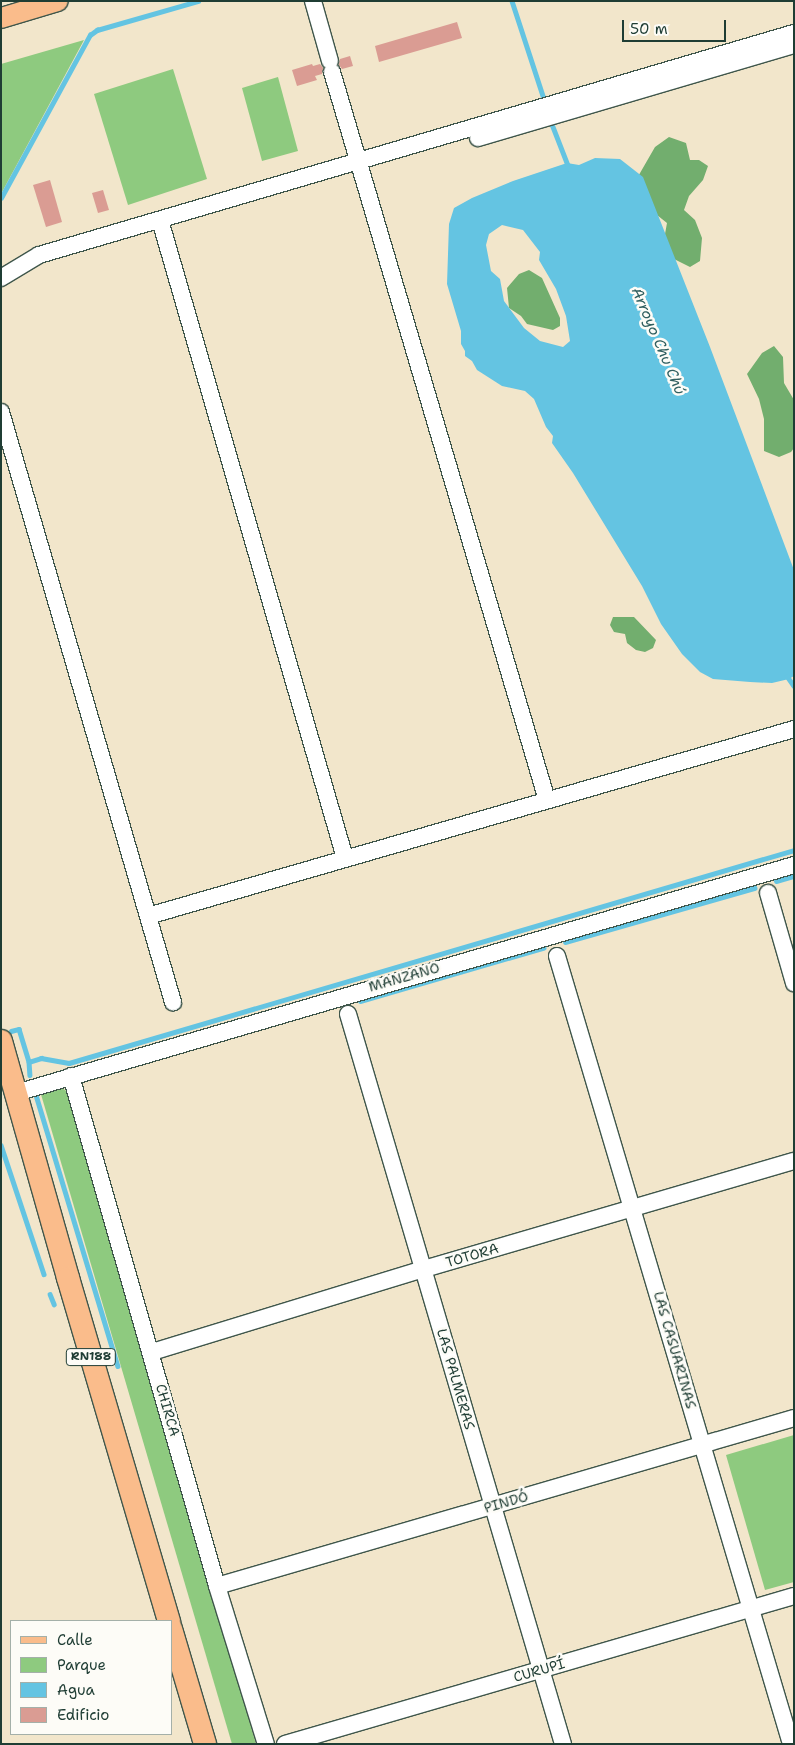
<!DOCTYPE html>
<html>
<head>
<meta charset="utf-8">
<style>
	body { margin:0 }
	#map { position:relative; width:795px; height:1745px; overflow:hidden; background:#f2e6cb; font-family:"Shantell Sans",sans-serif }
	div>[style] { position:absolute }
	.green>* { inset:0; background:#8eca7f }
	.forest>* { inset:0; background:#72ae6e }
	.water>* { inset:0; background:#64c4e2 }
	.stream>* { height:4.5px; margin:-2.25px; padding:0 2.25px; transform-origin:2.25px; border-radius:2.25px; background:#64c4e2 }
	.building>* { inset:0; background:#da9c93 }
	.roads { filter:drop-shadow(1px 0 #3f564b) drop-shadow(-1px 0 #3f564b) drop-shadow(0 1px #3f564b) drop-shadow(0 -1px #3f564b) }
	.minor>* { height:16px; margin:-8px; padding:0 8px; transform-origin:8px; border-radius:8px; background:#fff }
	.major>* { height:20px; margin:-10px; padding:0 10px; transform-origin:10px; border-radius:10px; background:#fabc8b }
	.highway>* { height:22px; margin:-11px; padding:0 11px; transform-origin:11px; border-radius:11px; background:#fabc8b }
	span { translate:-50% -50%; white-space:nowrap; text-align:center; line-height:1.15; -webkit-text-stroke:5px #fdfcf7; paint-order:stroke }
	.shield-label span { padding:1px 4px; background:#fdfcf7; border:1px solid; border-radius:4px; -webkit-text-stroke-width:0 }
	.shield-label { font-size:12px; color:#1f3d34; font-weight:700 }
	.street-label { font-size:14px; color:#1f3d34 }
	.water-label { font-size:15px; color:#305f60; font-style:italic }
	.frame { position:absolute; inset:0; border:2px solid #1f3d34; pointer-events:none }
	.legend { position:absolute; left:10px; top:1620px; width:162px; height:115px; box-sizing:border-box; background:#fdfcf7; border:1px solid #a4b0a9; margin:0; padding:6px 9px; list-style:none; font-size:15px; color:#1f3d34 }
	.legend li { display:flex; align-items:center; gap:10px; height:25px }
	.legend b { width:25px; border:1px solid #a4b0a9 }
	.scale { position:absolute; left:622px; top:20px; width:104px; height:22px; box-sizing:border-box; border:2px solid #1f3d34; border-top:0; padding-left:6px; font-size:15px; line-height:18px; white-space:nowrap; color:#1f3d34; -webkit-text-stroke:4px #fdfcf7; paint-order:stroke }
</style>
</head>
<body>
<div id="map">
	<div class="green">
		<div style="clip-path:polygon(84px 40px,1px 194px,1px 64px)"></div>
		<div style="clip-path:polygon(173px 69px,207px 179px,128px 205px,94px 94px)"></div>
		<div style="clip-path:polygon(278px 77px,298px 151px,262px 161px,242px 88px)"></div>
		<div style="clip-path:polygon(58px 1085px,69px 1093px,256px 1744px,232px 1744px,40px 1091px)"></div>
		<div style="clip-path:polygon(794px 1435px,794px 1582px,765px 1590px,726px 1455px)"></div>
	</div>
	<div class="forest">
		<div style="clip-path:polygon(669px 137px,686px 143px,690px 160px,699px 160px,708px 166px,703px 180px,689px 196px,684px 210px,695px 220px,702px 238px,700px 261px,690px 267px,670px 257px,663px 245px,667px 223px,652px 211px,636px 180px,655px 147px)"></div>
		<div style="clip-path:polygon(529px 270px,542px 278px,560px 318px,560px 326px,553px 330px,527px 324px,521px 316px,509px 308px,507px 288px,519px 274px)"></div>
		<div style="clip-path:polygon(774px 346px,783px 357px,784px 383px,794px 400px,794px 448px,791px 452px,779px 457px,764px 451px,764px 419px,759px 399px,747px 374px,762px 353px)"></div>
		<div style="clip-path:polygon(613px 617px,634px 617px,656px 640px,653px 648px,645px 652px,636px 650px,627px 643px,625px 634px,614px 632px,610px 625px)"></div>
	</div>
	<div class="water">
		<div style="clip-path:polygon(evenodd,595px 158px,620px 159px,643px 177px,710px 347px,794px 570px,794px 676px,789px 679px,772px 683px,750px 682px,713px 679px,700px 672px,682px 654px,661px 624px,642px 586px,573px 473px,552px 443px,553px 436px,546px 427px,534px 399px,525px 391px,502px 386px,477px 370px,472px 361px,465px 356px,465px 351px,461px 344px,461px 331px,447px 284px,449px 224px,454px 208px,472px 198px,513px 181px,567px 163px,579px 165px,595px 158px,502px 225px,523px 230px,540px 252px,539px 260px,556px 289px,566px 316px,570px 341px,563px 347px,540px 341px,524px 328px,504px 301px,500px 279px,491px 271px,486px 245px,489px 234px,502px 225px)"></div>
	</div>
	<div class="stream">
		<div style="left:512px;top:1px;width:106px;rotate:71.9deg"></div>
		<div style="left:550px;top:119px;width:53px;rotate:68.8deg"></div>
		<div style="left:1px;top:198px;width:186px;rotate:-61.4deg"></div>
		<div style="left:90px;top:35px;width:9px;rotate:-36deg"></div>
		<div style="left:97px;top:30px;width:105px;rotate:-16deg"></div>
		<div style="left:787px;top:676px;width:12px;rotate:55deg"></div>
		<div style="left:776px;top:881px;width:19px;rotate:-16deg"></div>
		<div style="left:565px;top:942px;width:197px;rotate:-15.9deg"></div>
		<div style="left:360px;top:1001px;width:191px;rotate:-16.2deg"></div>
		<div style="left:11px;top:1031px;width:8px;rotate:-14deg"></div>
		<div style="left:19px;top:1029px;width:34px;rotate:73deg"></div>
		<div style="left:29px;top:1062px;width:13px;rotate:-18deg"></div>
		<div style="left:41px;top:1058px;width:28px;rotate:10deg"></div>
		<div style="left:69px;top:1063px;width:756px;rotate:-16.37deg"></div>
		<div style="left:29px;top:1062px;width:13px;rotate:86deg"></div>
		<div style="left:36px;top:1095px;width:283px;rotate:73.2deg"></div>
		<div style="left:1px;top:1145px;width:136px;rotate:71.6deg"></div>
		<div style="left:50px;top:1294px;width:11px;rotate:68deg"></div>
	</div>
	<div class="building">
		<div style="clip-path:polygon(457px 22px,462px 38px,379px 62px,375px 46px)"></div>
		<div style="clip-path:polygon(350px 56px,353px 66px,342px 69px,339px 65px,340px 59px)"></div>
		<div style="clip-path:polygon(312px 64px,313px 66px,320px 64px,323px 68px,322px 74px,315px 76px,317px 80px,297px 86px,292px 70px)"></div>
		<div style="clip-path:polygon(50px 180px,62px 222px,46px 227px,33px 185px)"></div>
		<div style="clip-path:polygon(103px 190px,109px 210px,98px 213px,92px 193px)"></div>
	</div>
	<div class="roads">
		<div class="minor">
			<div style="left:313px;top:1px;width:62px;rotate:74.2deg"></div>
			<div style="left:332px;top:72px;width:759px;rotate:73.55deg"></div>
			<div style="left:478px;top:138px;width:329px;rotate:-16.4deg"></div>
			<div style="left:160px;top:220px;width:664px;rotate:73.83deg"></div>
			<div style="left:1px;top:278px;width:44px;rotate:-31.2deg"></div>
			<div style="left:39px;top:255px;width:787px;rotate:-16.39deg"></div>
			<div style="left:1px;top:412px;width:615px;rotate:73.75deg"></div>
			<div style="left:768px;top:893px;width:94px;rotate:73.9deg"></div>
			<div style="left:148px;top:916px;width:673px;rotate:-16.14deg"></div>
			<div style="left:557px;top:956px;width:822px;rotate:73.46deg"></div>
			<div style="left:348px;top:1014px;width:761px;rotate:73.59deg"></div>
			<div style="left:71px;top:1076px;width:530px;rotate:74.02deg"></div>
			<div style="left:217px;top:1586px;width:165px;rotate:72.8deg"></div>
			<div style="left:16px;top:1093px;width:811px;rotate:-16.33deg"></div>
			<div style="left:152px;top:1352px;width:284px;rotate:-17deg"></div>
			<div style="left:424px;top:1269px;width:385px;rotate:-16.3deg"></div>
			<div style="left:217px;top:1586px;width:601px;rotate:-16.23deg"></div>
			<div style="left:285px;top:1744px;width:530px;rotate:-16.21deg"></div>
		</div>
		<div class="major">
			<div style="left:1px;top:18px;width:59px;rotate:-16.6deg"></div>
		</div>
		<div class="highway">
			<div style="left:1px;top:1041px;width:246px;rotate:74.2deg"></div>
			<div style="left:68px;top:1278px;width:358px;rotate:73.6deg"></div>
			<div style="left:171px;top:1629px;width:120px;rotate:73.5deg"></div>
		</div>
	</div>
	<div class="shield-label">
		<span style="left:91px;top:1357px">RN188</span>
	</div>
	<div class="street-label">
		<span style="left:404px;top:977px;rotate:-16deg">MANZANO</span>
		<span style="left:472px;top:1255px;rotate:-16deg">TOTORA</span>
		<span style="left:675px;top:1350px;rotate:74deg">LAS CASUARINAS</span>
		<span style="left:456px;top:1379px;rotate:74deg">LAS PALMERAS</span>
		<span style="left:168px;top:1410px;rotate:74deg">CHIRCA</span>
		<span style="left:506px;top:1502px;rotate:-16deg">PINDÓ</span>
		<span style="left:539px;top:1670px;rotate:-16deg">CURUPÍ</span>
	</div>
	<div class="water-label">
		<span style="left:658px;top:341px;rotate:67deg">Arroyo Chu Chú</span>
	</div>
	<div class="frame"></div>
	<ul class="legend">
	<li><b style="height:6px;background:#fabc8b"></b>Calle</li>
	<li><b style="height:14px;background:#8eca7f"></b>Parque</li>
	<li><b style="height:14px;background:#64c4e2"></b>Agua</li>
	<li><b style="height:14px;background:#da9c93"></b>Edificio</li>
	</ul>
	<div class="scale">50 m</div>
</div>
</body>
</html>
